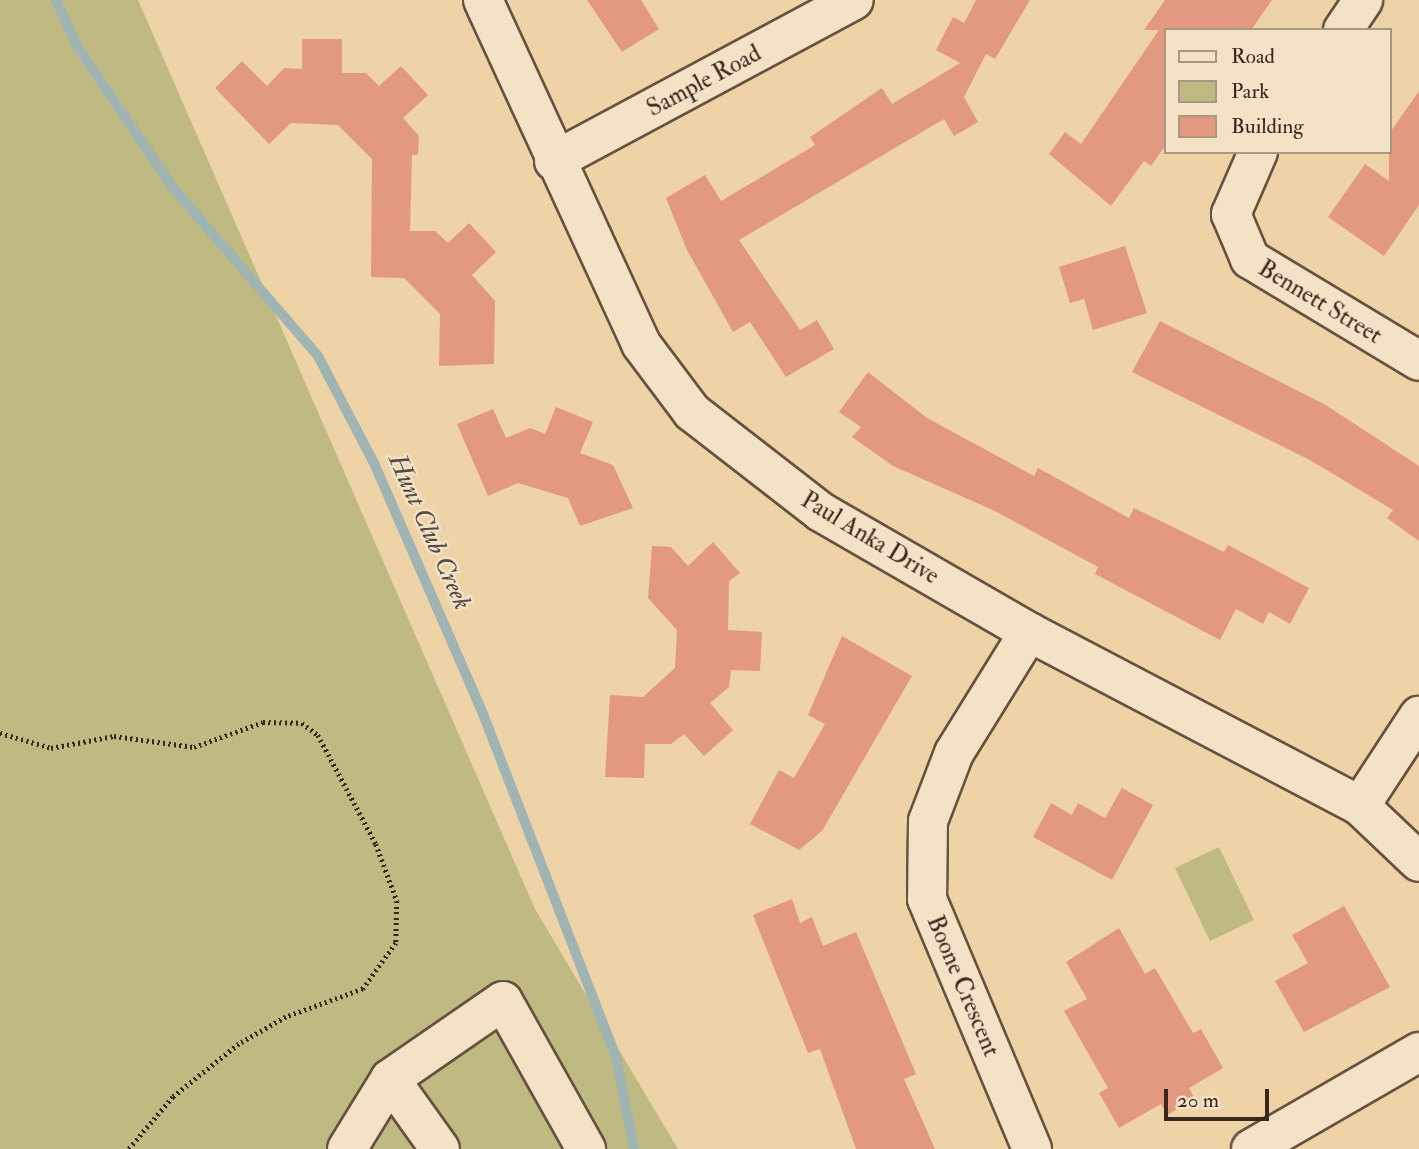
<!DOCTYPE html>
<html>
<head>
<meta charset="utf-8">
<style>
	body { margin:0 }
	#map { position:relative; width:1419px; height:1149px; overflow:hidden; background:#edd3a6; font-family:"IM FELL Double Pica",serif }
	div>[style] { position:absolute }
	.green>* { inset:0; background:#bfba82 }
	.stream>* { height:10px; margin:-5px; padding:0 5px; transform-origin:5px; border-radius:5px; background:#9fb4b3 }
	.building>* { inset:0; background:#e39980 }
	.path>* { height:4.5px; margin-top:-2.25px; transform-origin:0; background:repeating-linear-gradient(90deg,#39271e 0 2px,transparent 0 5.5px) }
	.roads { filter:drop-shadow(2px 0 #665240) drop-shadow(-2px 0 #665240) drop-shadow(0 2px #665240) drop-shadow(0 -2px #665240) }
	.minor>* { height:38px; margin:-19px; padding:0 19px; transform-origin:19px; border-radius:19px; background:#f3e2c5 }
	span { translate:-50% -50%; white-space:nowrap; text-align:center; line-height:1.15; -webkit-text-stroke:5px #f3e2c5; paint-order:stroke }
	.street-label { font-size:24px; color:#39271e }
	.water-label { font-size:26px; color:#524a43; font-style:italic }
	.legend { position:absolute; left:1164px; top:28px; width:228px; height:126px; box-sizing:border-box; background:#f3e2c5; border:2px solid #a99782; margin:0; padding:9px 12px; list-style:none; font-size:21px; color:#39271e }
	.legend li { display:flex; align-items:center; gap:14px; height:35px }
	.legend b { width:35px; border:2px solid #a99782 }
	.scale { position:absolute; left:1164px; top:1089px; width:105px; height:32px; box-sizing:border-box; border:4px solid #39271e; border-top:0; padding-left:9px; font-size:21px; line-height:24px; white-space:nowrap; color:#39271e; -webkit-text-stroke:5px #f3e2c5; paint-order:stroke }
</style>
</head>
<body>
<div id="map">
	<div class="green">
		<div style="clip-path:polygon(0 0,138px 0,535px 909px,678px 1149px,0 1149px)"></div>
		<div style="clip-path:polygon(1219px 847px,1254px 920px,1210px 941px,1175px 868px)"></div>
	</div>
	<div class="stream">
		<div style="left:56px;top:0;width:51px;rotate:65.5deg"></div>
		<div style="left:77px;top:46px;width:171px;rotate:55.9deg"></div>
		<div style="left:173px;top:188px;width:222px;rotate:49.2deg"></div>
		<div style="left:318px;top:356px;width:121px;rotate:62.4deg"></div>
		<div style="left:374px;top:463px;width:274px;rotate:66.5deg"></div>
		<div style="left:483px;top:714px;width:368px;rotate:68.8deg"></div>
		<div style="left:616px;top:1057px;width:94px;rotate:78.9deg"></div>
	</div>
	<div class="building">
		<div style="clip-path:polygon(587px 0,641px 0,659px 29px,622px 52px)"></div>
		<div style="clip-path:polygon(976px 0,1030px 0,995px 59px,986px 54px,964px 97px,978px 122px,954px 136px,944px 119px,739px 240px,800px 330px,817px 320px,834px 349px,786px 377px,750px 322px,733px 332px,687px 250px,666px 198px,705px 175px,721px 201px,815px 145px,810px 137px,882px 88px,892px 104px,960px 63px,936px 50px,953px 17px,964px 23px)"></div>
		<div style="clip-path:polygon(1165px 0,1272px 0,1251px 30px,1165px 30px,1165px 146px,1151px 166px,1144px 161px,1111px 206px,1049px 154px,1065px 132px,1081px 144px,1159px 30px,1144px 30px)"></div>
		<div style="clip-path:polygon(302px 39px,342px 39px,342px 73px,366px 73px,379px 86px,401px 66px,428px 95px,403px 118px,419px 136px,418px 155px,412px 155px,410px 231px,435px 231px,448px 243px,469px 223px,496px 252px,472px 275px,495px 301px,494px 364px,439px 366px,440px 314px,404px 278px,371px 277px,372px 159px,338px 125px,291px 123px,269px 144px,215px 88px,242px 61px,267px 86px,284px 68px,302px 69px)"></div>
		<div style="clip-path:polygon(1419px 91px,1419px 205px,1384px 256px,1328px 217px,1365px 164px,1389px 181px,1389px 134px)"></div>
		<div style="clip-path:polygon(1125px 246px,1147px 313px,1093px 330px,1084px 299px,1070px 303px,1059px 267px)"></div>
		<div style="clip-path:polygon(1160px 321px,1324px 404px,1419px 466px,1419px 541px,1387px 518px,1393px 510px,1310px 460px,1132px 372px)"></div>
		<div style="clip-path:polygon(868px 372px,927px 418px,1034px 476px,1038px 468px,1129px 518px,1134px 508px,1224px 552px,1228px 545px,1309px 588px,1290px 624px,1269px 612px,1263px 624px,1236px 609px,1220px 640px,1095px 574px,1098px 567px,995px 511px,893px 466px,852px 437px,861px 427px,839px 412px)"></div>
		<div style="clip-path:polygon(556px 407px,593px 422px,580px 453px,613px 465px,633px 508px,580px 526px,568px 498px,518px 483px,488px 496px,457px 424px,493px 409px,506px 438px,530px 428px,545px 434px)"></div>
		<div style="clip-path:polygon(713px 542px,740px 573px,729px 581px,728px 630px,762px 632px,760px 671px,731px 670px,729px 687px,710px 703px,733px 730px,704px 756px,684px 734px,671px 744px,645px 744px,644px 778px,605px 777px,610px 695px,643px 697px,675px 668px,677px 630px,648px 598px,652px 546px,671px 547px,688px 566px)"></div>
		<div style="clip-path:polygon(842px 636px,912px 676px,822px 831px,799px 850px,750px 824px,779px 770px,794px 778px,825px 724px,808px 715px)"></div>
		<div style="clip-path:polygon(1122px 788px,1153px 805px,1112px 880px,1033px 837px,1051px 803px,1072px 815px,1078px 803px,1105px 818px)"></div>
		<div style="clip-path:polygon(792px 899px,800px 923px,812px 917px,823px 946px,856px 932px,916px 1074px,904px 1079px,935px 1149px,856px 1149px,820px 1049px,808px 1053px,753px 915px)"></div>
		<div style="clip-path:polygon(1344px 906px,1390px 987px,1304px 1032px,1275px 981px,1308px 963px,1292px 935px)"></div>
		<div style="clip-path:polygon(1119px 928px,1145px 974px,1155px 968px,1193px 1033px,1201px 1029px,1223px 1068px,1189px 1088px,1195px 1099px,1167px 1115px,1161px 1104px,1119px 1128px,1099px 1093px,1108px 1088px,1064px 1011px,1087px 999px,1066px 962px)"></div>
	</div>
	<div class="path">
		<div style="left:0;top:733px;width:53px;rotate:16.4deg"></div>
		<div style="left:51px;top:748px;width:64px;rotate:-10.8deg"></div>
		<div style="left:114px;top:736px;width:81px;rotate:7.8deg"></div>
		<div style="left:194px;top:747px;width:73px;rotate:-19.9deg"></div>
		<div style="left:263px;top:722px;width:39px;rotate:1deg"></div>
		<div style="left:302px;top:723px;width:20px;rotate:37deg"></div>
		<div style="left:318px;top:735px;width:123px;rotate:62deg"></div>
		<div style="left:376px;top:844px;width:61px;rotate:69.8deg"></div>
		<div style="left:397px;top:901px;width:42px;rotate:91.4deg"></div>
		<div style="left:396px;top:943px;width:57px;rotate:125.7deg"></div>
		<div style="left:363px;top:989px;width:82px;rotate:160deg"></div>
		<div style="left:286px;top:1017px;width:54px;rotate:150.1deg"></div>
		<div style="left:239px;top:1044px;width:85px;rotate:141.2deg"></div>
		<div style="left:173px;top:1097px;width:68px;rotate:130.2deg"></div>
	</div>
	<div class="roads">
		<div class="minor">
			<div style="left:483px;top:0;width:379px;rotate:65.3deg"></div>
			<div style="left:641px;top:344px;width:85px;rotate:53.1deg"></div>
			<div style="left:692px;top:412px;width:163px;rotate:37.8deg"></div>
			<div style="left:821px;top:512px;width:240px;rotate:30deg"></div>
			<div style="left:1029px;top:632px;width:374px;rotate:27.7deg"></div>
			<div style="left:1360px;top:806px;width:81px;rotate:43.5deg"></div>
			<div style="left:1343px;top:30px;width:36px;rotate:-56deg"></div>
			<div style="left:1258px;top:152px;width:68px;rotate:113.5deg"></div>
			<div style="left:1231px;top:214px;width:49px;rotate:67.1deg"></div>
			<div style="left:1250px;top:259px;width:197px;rotate:31.1deg"></div>
			<div style="left:554px;top:161px;width:340px;rotate:-28.2deg"></div>
			<div style="left:1029px;top:632px;width:142px;rotate:121.8deg"></div>
			<div style="left:954px;top:753px;width:73px;rotate:110.9deg"></div>
			<div style="left:928px;top:821px;width:78px;rotate:90.7deg"></div>
			<div style="left:927px;top:899px;width:271px;rotate:67.2deg"></div>
			<div style="left:1360px;top:806px;width:108px;rotate:-56.8deg"></div>
			<div style="left:390px;top:1079px;width:86px;rotate:54.5deg"></div>
			<div style="left:347px;top:1149px;width:82px;rotate:-58.4deg"></div>
			<div style="left:390px;top:1079px;width:137px;rotate:-34.6deg"></div>
			<div style="left:503px;top:1001px;width:170px;rotate:60.7deg"></div>
			<div style="left:1251px;top:1149px;width:194px;rotate:-30deg"></div>
		</div>
	</div>
	<div class="street-label">
		<span style="left:704px;top:81px;rotate:-28deg">Sample Road</span>
		<span style="left:1320px;top:302px;rotate:31deg">Bennett Street</span>
		<span style="left:870px;top:538px;rotate:31deg">Paul Anka Drive</span>
		<span style="left:963px;top:986px;rotate:67deg">Boone Crescent</span>
	</div>
	<div class="water-label">
		<span style="left:429px;top:532px;rotate:66deg">Hunt Club Creek</span>
	</div>
	<ul class="legend">
	<li><b style="height:9px;background:#f3e2c5"></b>Road</li>
	<li><b style="height:19px;background:#bfba82"></b>Park</li>
	<li><b style="height:19px;background:#e39980"></b>Building</li>
	</ul>
	<div class="scale">20 m</div>
</div>
</body>
</html>
